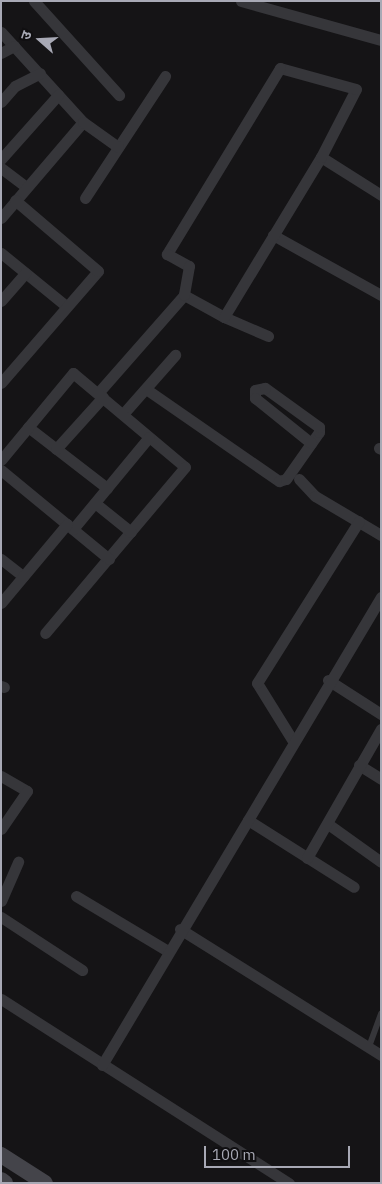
<!DOCTYPE html>
<html>
<head>
<meta charset="utf-8">
<style>
	body { margin:0 }
	#map { position:relative; width:382px; height:1184px; overflow:hidden; background:#151416; font-family:"IBM Plex Sans","Noto Sans Devanagari",sans-serif }
	div>[style] { position:absolute }
	.service>* { height:5.5px; margin:-2.75px; padding:0 2.75px; transform-origin:2.75px; border-radius:2.75px; background:#36363a }
	.minor>* { height:11px; margin:-5.5px; padding:0 5.5px; transform-origin:5.5px; border-radius:5.5px; background:#36363a }
	.secondary>* { height:16px; margin:-8px; padding:0 8px; transform-origin:8px; border-radius:8px; background:#44444a }
	span { translate:-50% -50%; white-space:nowrap; text-align:center; line-height:1.15; -webkit-text-stroke:4.5px #100f11; paint-order:stroke }
	.frame { position:absolute; inset:0; border:2px solid #a8a9b5; pointer-events:none }
	.north { position:absolute; left:15px; top:15px; width:50px; height:50px; -webkit-text-stroke:4px #100f11; paint-order:stroke; rotate:289deg; font-size:14px; font-weight:700; line-height:20px; text-align:center; color:#a8a9b5 }
	.north::after { content:''; display:block; margin:auto; width:18px; height:22px; background:#a8a9b5; clip-path:polygon(50% 0,100% 100%,50% 72%,0 100%) }
	.scale { position:absolute; left:204px; top:1146px; width:146px; height:22px; box-sizing:border-box; border:2px solid #a8a9b5; border-top:0; padding-left:6px; font-size:15px; line-height:18px; white-space:nowrap; color:#a8a9b5; -webkit-text-stroke:4px #100f11; paint-order:stroke }
</style>
</head>
<body>
<div id="map">
	<div class="service">
		<div style="left:369px;top:1047px;width:35px;rotate:-70deg"></div>
	</div>
	<div class="minor">
		<div style="left:34px;top:1px;width:127px;rotate:47.9deg"></div>
		<div style="left:241px;top:1px;width:145px;rotate:15.6deg"></div>
		<div style="left:1px;top:32px;width:122px;rotate:47.7deg"></div>
		<div style="left:1px;top:53px;width:15px;rotate:-28deg"></div>
		<div style="left:1px;top:102px;width:21px;rotate:-49deg"></div>
		<div style="left:15px;top:86px;width:28px;rotate:-27deg"></div>
		<div style="left:321px;top:157px;width:71px;rotate:32.3deg"></div>
		<div style="left:1px;top:159px;width:86px;rotate:-48.3deg"></div>
		<div style="left:1px;top:168px;width:31px;rotate:37deg"></div>
		<div style="left:85px;top:198px;width:146px;rotate:-56.7deg"></div>
		<div style="left:1px;top:218px;width:126px;rotate:-49.5deg"></div>
		<div style="left:83px;top:122px;width:43px;rotate:35.5deg"></div>
		<div style="left:273px;top:235px;width:124px;rotate:29.1deg"></div>
		<div style="left:1px;top:253px;width:84px;rotate:39.2deg"></div>
		<div style="left:1px;top:301px;width:37px;rotate:-49deg"></div>
		<div style="left:224px;top:317px;width:48px;rotate:23.4deg"></div>
		<div style="left:1px;top:383px;width:148px;rotate:-49.1deg"></div>
		<div style="left:98px;top:271px;width:109px;rotate:-139.5deg"></div>
		<div style="left:146px;top:389px;width:162px;rotate:34.7deg"></div>
		<div style="left:279px;top:481px;width:7px;rotate:-16deg"></div>
		<div style="left:286px;top:479px;width:57px;rotate:-54.9deg"></div>
		<div style="left:319px;top:432px;width:5px;rotate:-90deg"></div>
		<div style="left:319px;top:427px;width:67px;rotate:-144.2deg"></div>
		<div style="left:265px;top:388px;width:10px;rotate:169deg"></div>
		<div style="left:255px;top:390px;width:8px;rotate:90deg"></div>
		<div style="left:255px;top:398px;width:72px;rotate:38.8deg"></div>
		<div style="left:98px;top:393px;width:130px;rotate:-48.7deg"></div>
		<div style="left:184px;top:295px;width:46px;rotate:28.8deg"></div>
		<div style="left:224px;top:317px;width:187px;rotate:-58.8deg"></div>
		<div style="left:321px;top:157px;width:76px;rotate:-62.8deg"></div>
		<div style="left:356px;top:89px;width:79px;rotate:-164.6deg"></div>
		<div style="left:280px;top:68px;width:218px;rotate:121.3deg"></div>
		<div style="left:167px;top:254px;width:25px;rotate:29deg"></div>
		<div style="left:189px;top:266px;width:29px;rotate:100deg"></div>
		<div style="left:123px;top:414px;width:79px;rotate:-48.6deg"></div>
		<div style="left:28px;top:427px;width:100px;rotate:37.7deg"></div>
		<div style="left:379px;top:448px;width:2px;rotate:27deg"></div>
		<div style="left:56px;top:449px;width:70px;rotate:-47.9deg"></div>
		<div style="left:1px;top:460px;width:113px;rotate:-50.4deg"></div>
		<div style="left:73px;top:373px;width:146px;rotate:40deg"></div>
		<div style="left:185px;top:467px;width:217px;rotate:130.1deg"></div>
		<div style="left:1px;top:470px;width:140px;rotate:39.5deg"></div>
		<div style="left:299px;top:479px;width:23px;rotate:47deg"></div>
		<div style="left:315px;top:496px;width:77px;rotate:30.6deg"></div>
		<div style="left:95px;top:503px;width:46px;rotate:38.9deg"></div>
		<div style="left:73px;top:529px;width:119px;rotate:-50.4deg"></div>
		<div style="left:1px;top:559px;width:28px;rotate:38deg"></div>
		<div style="left:1px;top:603px;width:103px;rotate:-50.1deg"></div>
		<div style="left:328px;top:680px;width:63px;rotate:32.7deg"></div>
		<div style="left:1px;top:686px;width:3px;rotate:18deg"></div>
		<div style="left:293px;top:741px;width:68px;rotate:-121.8deg"></div>
		<div style="left:257px;top:683px;width:191px;rotate:-57.8deg"></div>
		<div style="left:359px;top:765px;width:26px;rotate:32deg"></div>
		<div style="left:1px;top:776px;width:30px;rotate:30deg"></div>
		<div style="left:27px;top:791px;width:46px;rotate:124.4deg"></div>
		<div style="left:248px;top:820px;width:125px;rotate:32.3deg"></div>
		<div style="left:328px;top:824px;width:65px;rotate:35.6deg"></div>
		<div style="left:307px;top:858px;width:149px;rotate:-60.2deg"></div>
		<div style="left:76px;top:896px;width:107px;rotate:30.9deg"></div>
		<div style="left:1px;top:901px;width:43px;rotate:-66.4deg"></div>
		<div style="left:1px;top:917px;width:97px;rotate:33.2deg"></div>
		<div style="left:180px;top:929px;width:237px;rotate:32.1deg"></div>
		<div style="left:1px;top:999px;width:342px;rotate:32.6deg"></div>
		<div style="left:102px;top:1065px;width:545px;rotate:-59.2deg"></div>
	</div>
	<div class="secondary">
		<div style="left:1px;top:1155px;width:52px;rotate:32.5deg"></div>
		<div style="left:1px;top:1180px;width:5px;rotate:37deg"></div>
	</div>
	<div class="frame"></div>
	<div class="north">उ</div>
	<div class="scale">100 m</div>
</div>
</body>
</html>
